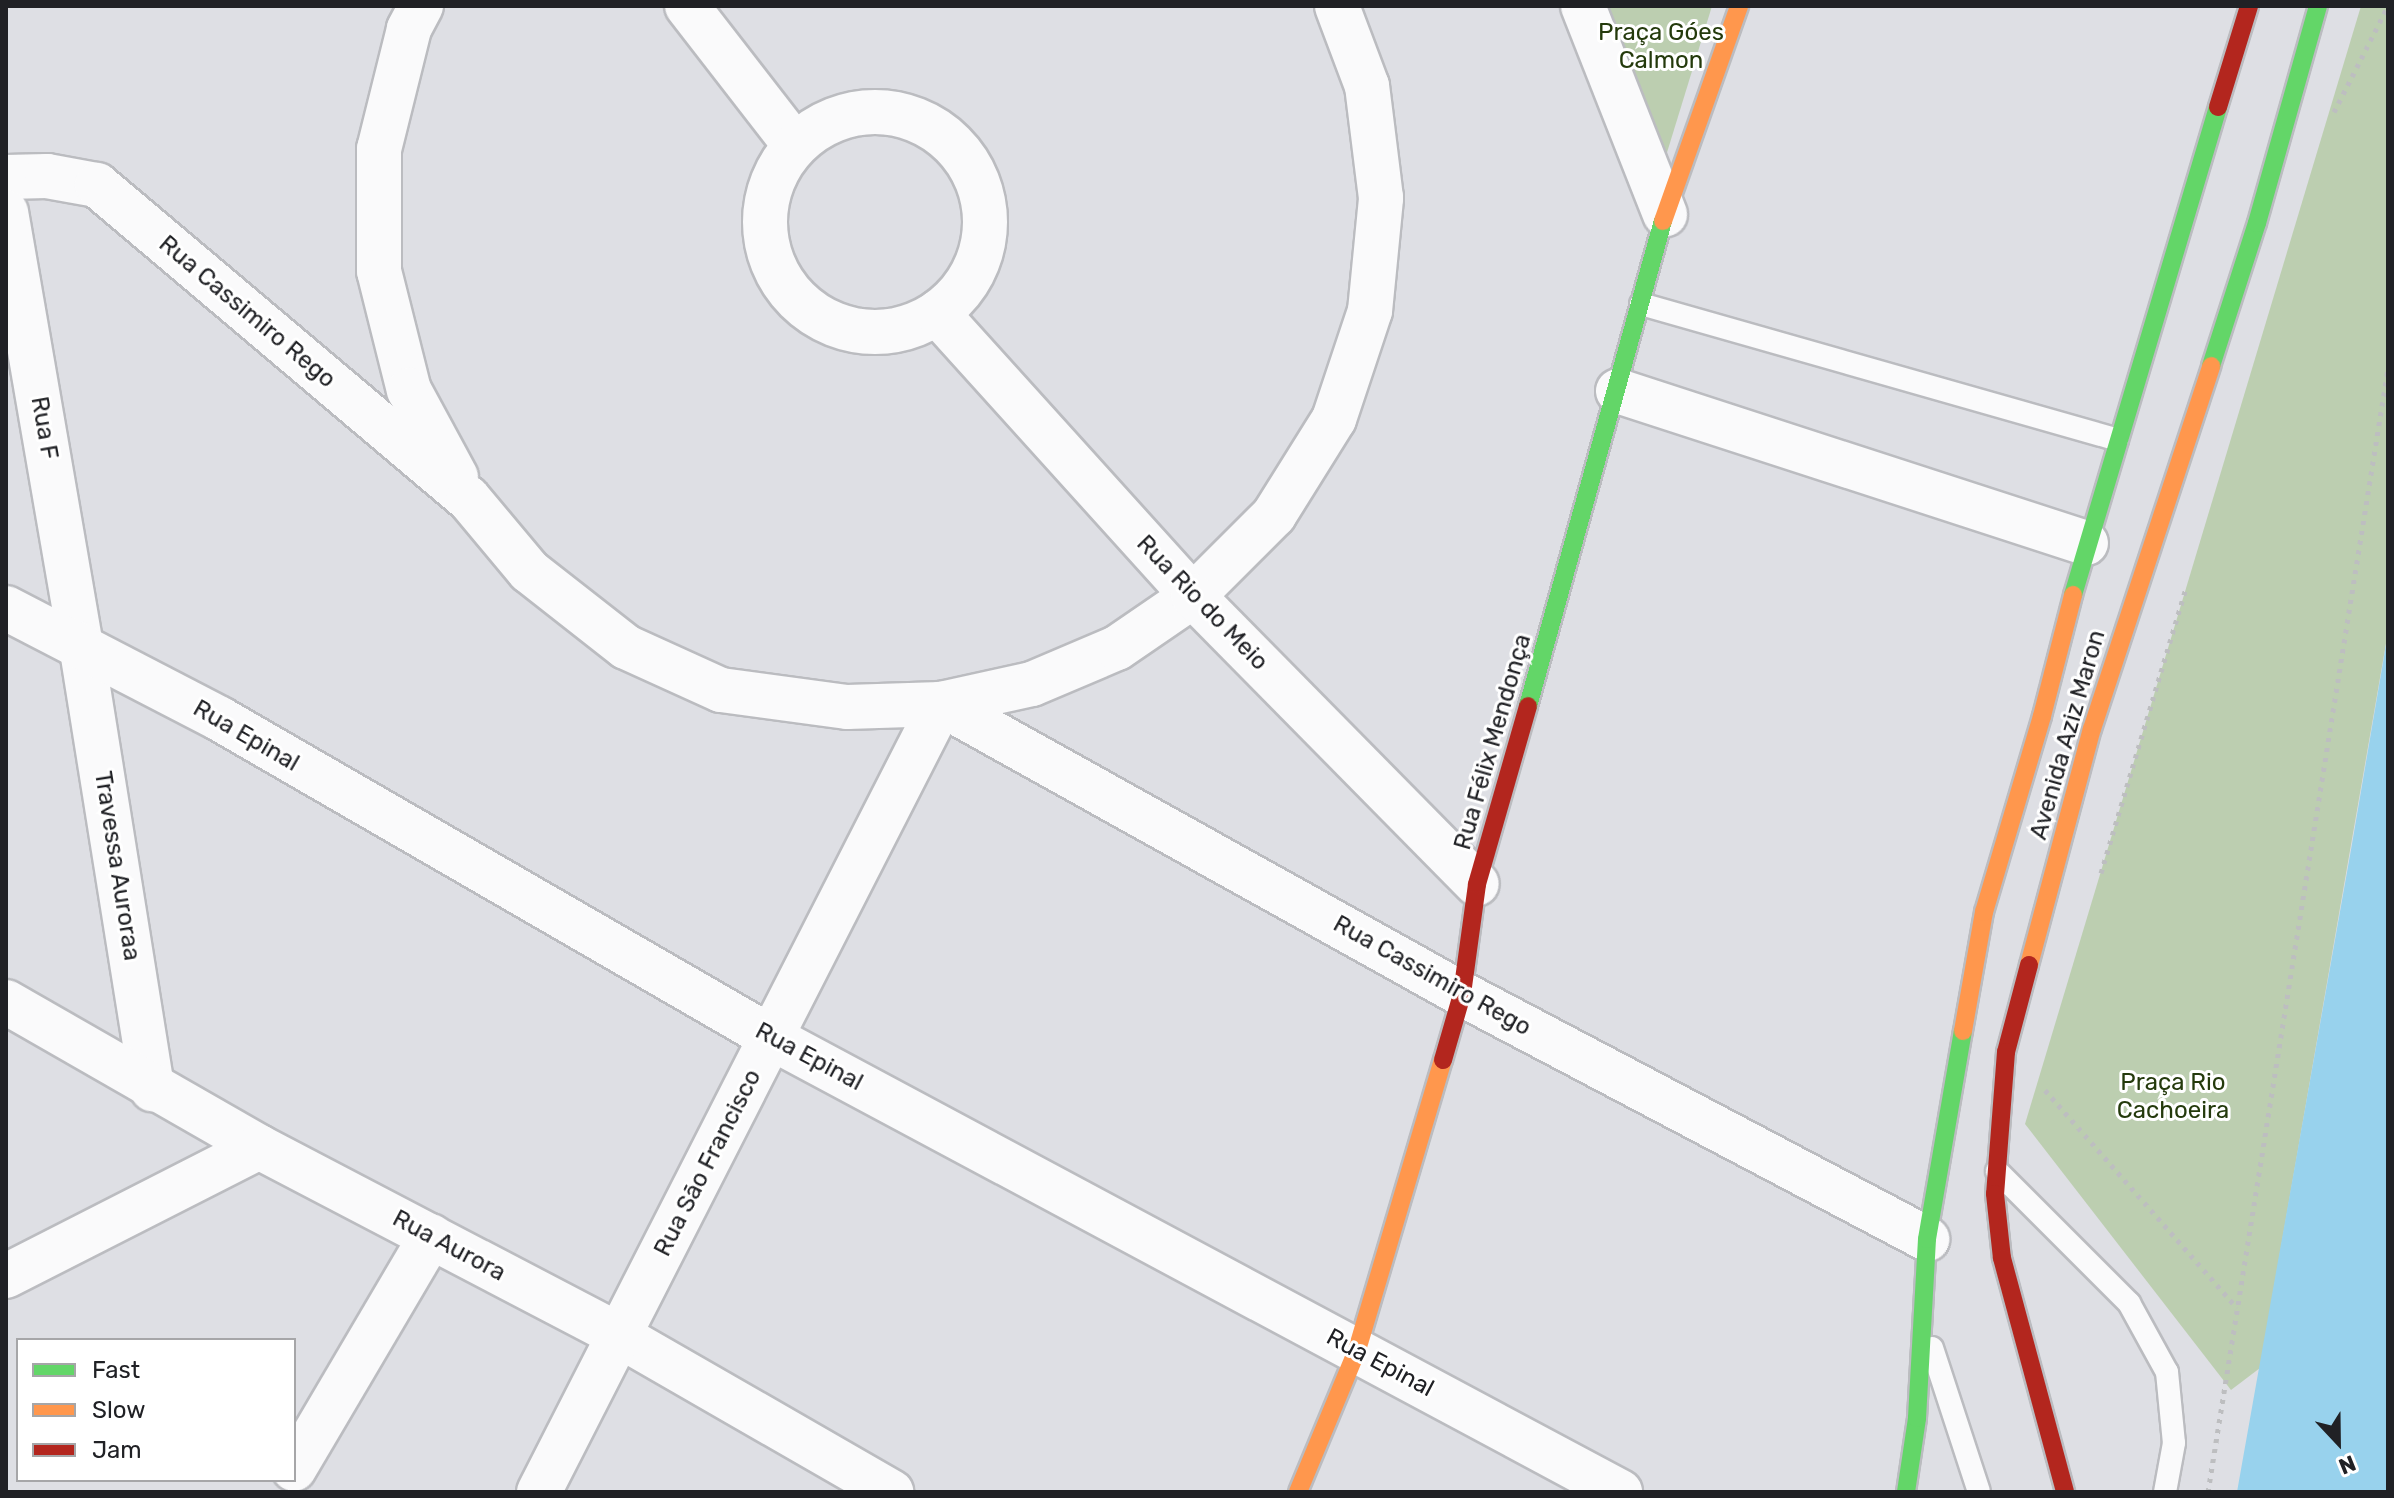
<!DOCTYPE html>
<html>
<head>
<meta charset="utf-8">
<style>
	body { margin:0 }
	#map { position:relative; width:2394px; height:1498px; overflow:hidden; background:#dedfe4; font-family:Rubik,sans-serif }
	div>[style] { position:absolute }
	.green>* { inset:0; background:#bcceb0 }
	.water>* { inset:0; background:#98d2ed }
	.path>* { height:5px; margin-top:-2.5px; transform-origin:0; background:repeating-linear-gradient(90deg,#bdbec0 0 4px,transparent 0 10px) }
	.roads { filter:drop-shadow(2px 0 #bbbcc0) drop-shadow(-2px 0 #bbbcc0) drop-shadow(0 2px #bbbcc0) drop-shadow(0 -2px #bbbcc0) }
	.lane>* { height:22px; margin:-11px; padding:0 11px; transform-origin:11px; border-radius:11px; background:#fafafb }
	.street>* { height:44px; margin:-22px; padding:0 22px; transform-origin:22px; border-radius:22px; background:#fafafb }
	.street>.ring { margin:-22px; padding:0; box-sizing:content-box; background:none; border:44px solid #fafafb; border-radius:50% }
	.fast>* { height:18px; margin:-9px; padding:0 9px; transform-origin:9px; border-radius:9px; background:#63d668 }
	.slow>* { height:18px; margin:-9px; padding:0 9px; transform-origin:9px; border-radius:9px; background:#ff974d }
	.jam>* { height:18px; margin:-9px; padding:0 9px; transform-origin:9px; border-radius:9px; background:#b3261e }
	span { translate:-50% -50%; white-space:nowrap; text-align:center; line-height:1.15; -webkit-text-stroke:6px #fff; paint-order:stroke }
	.park-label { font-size:24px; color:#243a0c }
	.street-label { font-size:24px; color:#202125 }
	.frame { position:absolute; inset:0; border:8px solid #202125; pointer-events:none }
	.legend { position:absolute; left:16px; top:1338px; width:280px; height:144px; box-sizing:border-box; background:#fff; border:2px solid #a6a6a8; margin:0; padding:10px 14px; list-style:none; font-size:24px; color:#202125 }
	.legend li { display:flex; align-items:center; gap:16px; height:40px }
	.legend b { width:40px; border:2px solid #a6a6a8 }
	.north { position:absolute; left:2298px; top:1402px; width:80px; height:80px; -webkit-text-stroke:6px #fff; paint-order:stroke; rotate:158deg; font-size:22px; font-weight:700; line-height:32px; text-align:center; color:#202125 }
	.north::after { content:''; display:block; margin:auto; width:28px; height:36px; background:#202125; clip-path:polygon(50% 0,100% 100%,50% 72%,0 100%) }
</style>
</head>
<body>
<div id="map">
	<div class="green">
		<div style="clip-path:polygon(1604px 6px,1712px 6px,1665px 159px)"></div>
		<div style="clip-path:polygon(2361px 6px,2388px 6px,2388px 632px,2260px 1368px,2231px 1390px,2025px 1124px)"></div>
	</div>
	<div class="water">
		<div style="clip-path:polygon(2388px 633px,2388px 1492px,2237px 1492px,2352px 844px)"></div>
	</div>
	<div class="path">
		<div style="left:2334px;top:112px;width:119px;rotate:-63deg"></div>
		<div style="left:2101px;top:873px;width:298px;rotate:-73.4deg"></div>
		<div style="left:2045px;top:1090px;width:290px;rotate:48.6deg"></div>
		<div style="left:2208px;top:1492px;width:1138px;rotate:-80.9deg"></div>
	</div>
	<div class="roads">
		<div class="lane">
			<div style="left:1641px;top:304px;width:495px;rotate:15.9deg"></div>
			<div style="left:1997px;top:1171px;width:187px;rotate:45deg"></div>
			<div style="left:2129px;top:1303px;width:79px;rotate:61.2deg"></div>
			<div style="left:2167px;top:1372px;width:71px;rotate:84.4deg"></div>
			<div style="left:2174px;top:1443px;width:50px;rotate:100.4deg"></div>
			<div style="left:1932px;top:1348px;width:151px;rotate:71.9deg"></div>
		</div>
		<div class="street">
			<div style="left:421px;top:6px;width:26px;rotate:118deg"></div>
			<div style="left:409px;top:29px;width:124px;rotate:104deg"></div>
			<div style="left:379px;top:149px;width:122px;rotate:90deg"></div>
			<div style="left:379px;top:271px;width:123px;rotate:75.9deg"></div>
			<div style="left:409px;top:390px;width:99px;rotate:61.6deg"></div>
			<div style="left:687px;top:6px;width:176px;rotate:52.2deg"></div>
			<div style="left:1583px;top:6px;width:224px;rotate:68.5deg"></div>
			<div class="ring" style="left:765px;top:112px;width:176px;height:176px"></div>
			<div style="left:6px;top:177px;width:41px;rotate:-1.4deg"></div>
			<div style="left:47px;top:176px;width:51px;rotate:10.2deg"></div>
			<div style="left:97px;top:185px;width:485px;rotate:40.2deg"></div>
			<div style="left:468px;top:498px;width:95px;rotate:50.1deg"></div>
			<div style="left:529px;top:571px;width:123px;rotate:38.1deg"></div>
			<div style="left:626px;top:647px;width:104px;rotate:24.4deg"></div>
			<div style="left:721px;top:690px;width:127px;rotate:7.7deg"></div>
			<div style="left:847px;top:707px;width:94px;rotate:-1.8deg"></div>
			<div style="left:941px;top:704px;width:93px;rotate:-12.4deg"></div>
			<div style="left:1032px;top:684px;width:92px;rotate:-23deg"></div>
			<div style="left:1117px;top:648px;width:92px;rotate:-34.4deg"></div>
			<div style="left:1193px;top:596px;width:115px;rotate:-45deg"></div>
			<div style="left:1274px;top:515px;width:113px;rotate:-58deg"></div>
			<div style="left:1334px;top:419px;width:114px;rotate:-71.6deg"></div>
			<div style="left:1370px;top:311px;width:114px;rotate:-84.4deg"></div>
			<div style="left:1381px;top:198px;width:113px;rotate:-97.1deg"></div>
			<div style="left:1367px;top:86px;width:85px;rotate:-110.6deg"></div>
			<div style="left:6px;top:212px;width:438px;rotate:80.2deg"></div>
			<div style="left:81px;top:644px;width:451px;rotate:80.9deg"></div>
			<div style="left:937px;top:313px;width:382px;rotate:47.9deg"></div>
			<div style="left:1193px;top:596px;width:404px;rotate:45.4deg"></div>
			<div style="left:1618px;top:391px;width:492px;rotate:18deg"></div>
			<div style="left:6px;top:608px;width:241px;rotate:27.4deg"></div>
			<div style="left:220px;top:719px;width:638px;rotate:30.02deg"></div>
			<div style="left:772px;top:1038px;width:962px;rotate:28.16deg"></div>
			<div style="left:941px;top:704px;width:596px;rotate:29.1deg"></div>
			<div style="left:1462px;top:994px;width:526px;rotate:27.78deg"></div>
			<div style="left:6px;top:1002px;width:292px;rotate:29.8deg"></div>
			<div style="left:259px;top:1147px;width:407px;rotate:27.6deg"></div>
			<div style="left:620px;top:1336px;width:313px;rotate:29.9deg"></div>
			<div style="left:6px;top:1276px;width:284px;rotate:-27deg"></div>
			<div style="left:294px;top:1469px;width:270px;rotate:-59.5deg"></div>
			<div style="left:539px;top:1492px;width:885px;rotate:-62.97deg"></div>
		</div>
		<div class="fast">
			<div style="left:2211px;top:366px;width:150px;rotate:-72.2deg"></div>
			<div style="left:2257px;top:223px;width:225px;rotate:-74.3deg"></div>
			<div style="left:2073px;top:595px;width:509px;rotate:-73.45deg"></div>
			<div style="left:1528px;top:706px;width:503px;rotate:-74.45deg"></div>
			<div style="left:1906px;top:1492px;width:75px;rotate:-81.5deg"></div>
			<div style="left:1917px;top:1418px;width:179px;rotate:-86.8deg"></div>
			<div style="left:1927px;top:1239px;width:211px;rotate:-80.2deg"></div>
		</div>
		<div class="slow">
			<div style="left:1663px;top:221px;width:228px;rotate:-70.5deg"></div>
			<div style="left:2029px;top:965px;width:244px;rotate:-75.1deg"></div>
			<div style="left:2092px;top:729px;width:382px;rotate:-71.8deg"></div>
			<div style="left:1963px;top:1031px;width:121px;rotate:-80deg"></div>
			<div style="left:1984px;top:912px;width:204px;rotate:-73.5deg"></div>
			<div style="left:2042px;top:716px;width:125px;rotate:-75.6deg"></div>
			<div style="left:1298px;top:1492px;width:154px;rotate:-67.4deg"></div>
			<div style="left:1357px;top:1350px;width:302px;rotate:-73.5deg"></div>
		</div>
		<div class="jam">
			<div style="left:2218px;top:107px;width:106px;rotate:-72.9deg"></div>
			<div style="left:2029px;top:965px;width:90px;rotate:104.8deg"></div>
			<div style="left:2006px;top:1052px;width:142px;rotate:94.4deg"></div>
			<div style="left:1995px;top:1194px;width:64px;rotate:83.8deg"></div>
			<div style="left:2002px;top:1258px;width:242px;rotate:74.9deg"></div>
			<div style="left:1443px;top:1060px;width:69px;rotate:-73.9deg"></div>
			<div style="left:1462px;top:994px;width:111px;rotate:-82.2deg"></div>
			<div style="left:1477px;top:884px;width:185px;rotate:-74deg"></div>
		</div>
	</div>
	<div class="park-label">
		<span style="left:1661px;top:47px">Praça Góes<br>Calmon</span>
		<span style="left:2173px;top:1097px">Praça Rio<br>Cachoeira</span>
	</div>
	<div class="street-label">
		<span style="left:247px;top:312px;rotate:40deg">Rua Cassimiro Rego</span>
		<span style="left:44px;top:428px;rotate:80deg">Rua F</span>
		<span style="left:1202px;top:603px;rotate:46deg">Rua Rio do Meio</span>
		<span style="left:2068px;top:735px;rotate:-74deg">Avenida Aziz Maron</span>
		<span style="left:246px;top:736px;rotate:30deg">Rua Epinal</span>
		<span style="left:1493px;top:742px;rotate:-74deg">Rua Félix Mendonça</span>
		<span style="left:117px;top:866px;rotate:81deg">Travessa Auroraa</span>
		<span style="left:1432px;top:976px;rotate:29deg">Rua Cassimiro Rego</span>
		<span style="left:809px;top:1057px;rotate:28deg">Rua Epinal</span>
		<span style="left:708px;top:1163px;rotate:-63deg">Rua São Francisco</span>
		<span style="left:449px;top:1246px;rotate:28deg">Rua Aurora</span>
		<span style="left:1380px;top:1363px;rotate:28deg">Rua Epinal</span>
	</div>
	<div class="frame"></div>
	<ul class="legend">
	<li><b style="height:10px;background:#63d668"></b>Fast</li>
	<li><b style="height:10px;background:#ff974d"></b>Slow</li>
	<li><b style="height:10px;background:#b3261e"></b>Jam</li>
	</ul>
	<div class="north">N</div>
</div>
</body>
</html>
